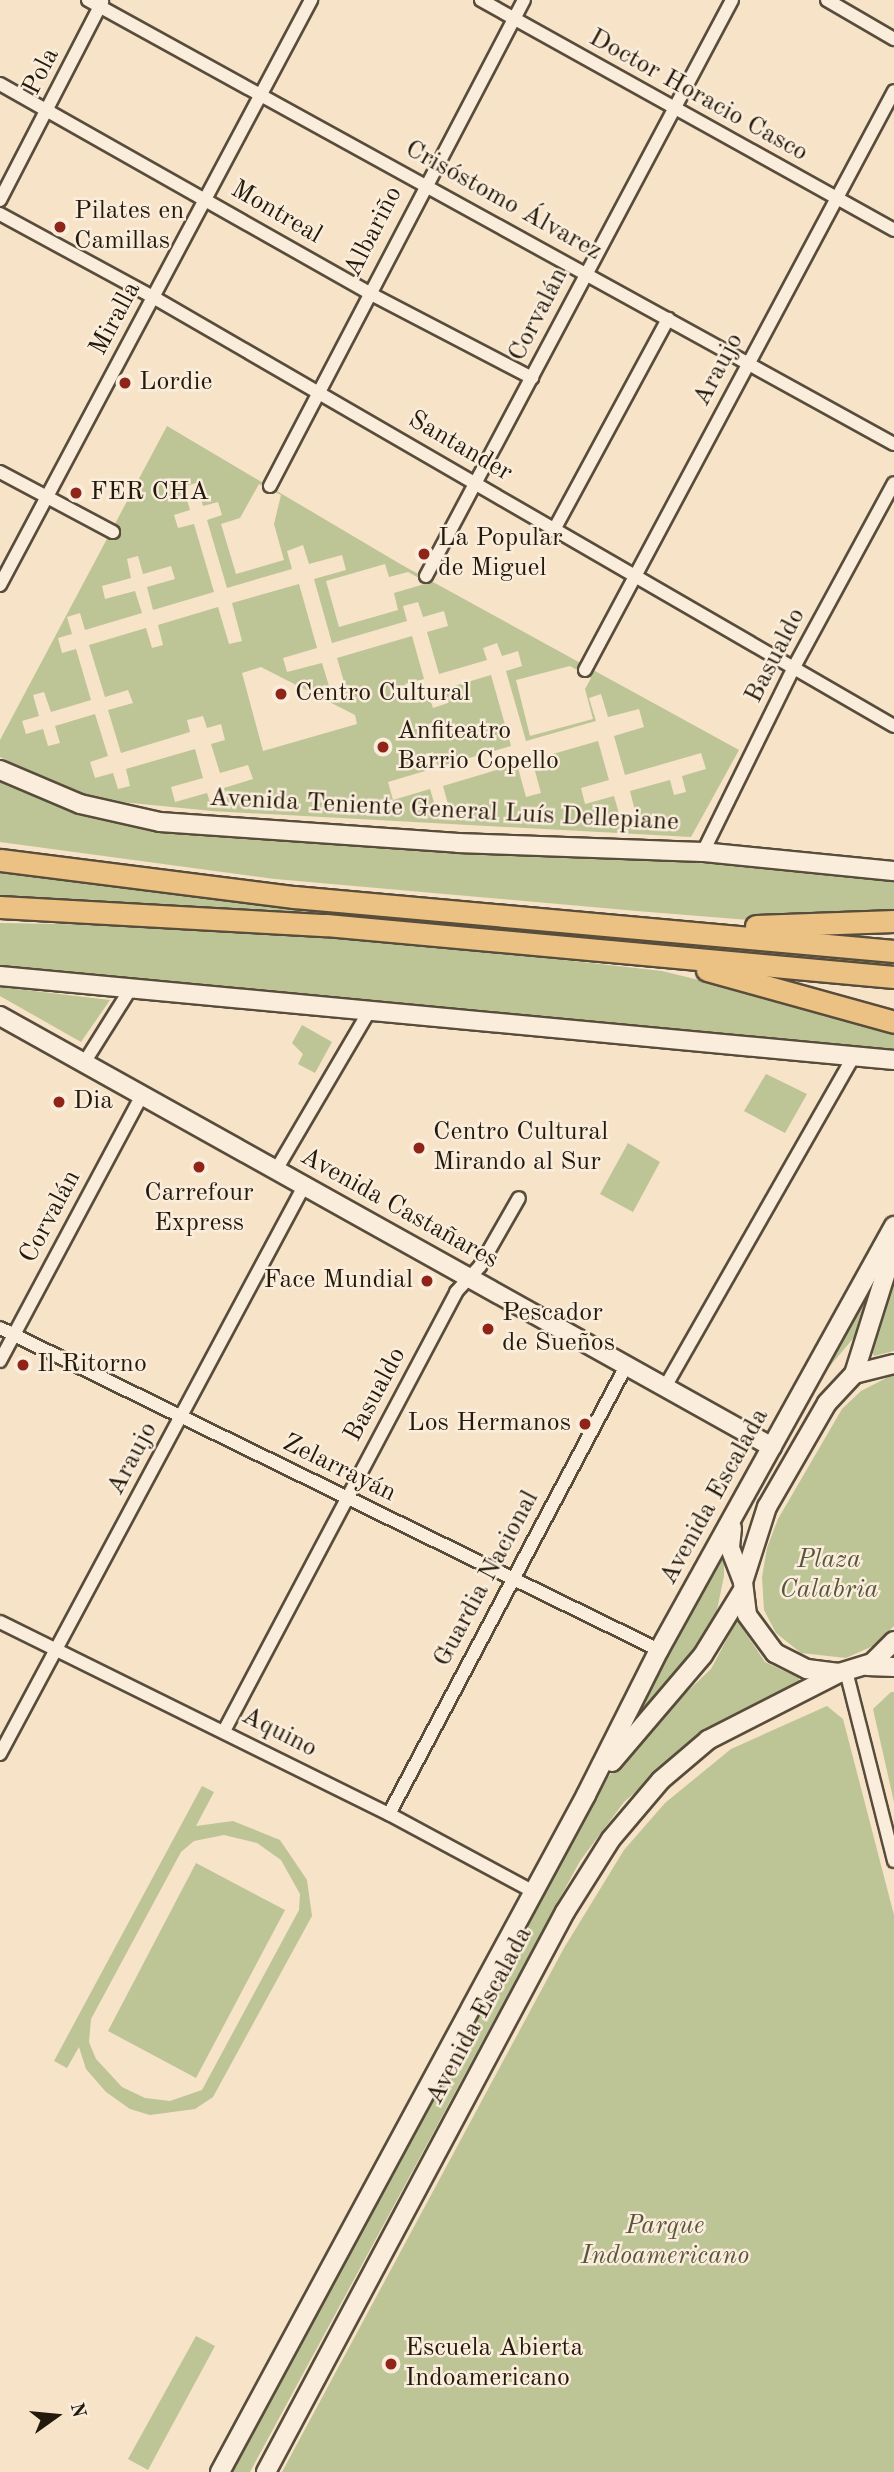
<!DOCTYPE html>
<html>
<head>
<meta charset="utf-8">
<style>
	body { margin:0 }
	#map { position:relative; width:894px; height:2472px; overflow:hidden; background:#f7e3c8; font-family:"Old Standard TT",serif }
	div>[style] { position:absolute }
	.green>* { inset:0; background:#bdc496 }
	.roads { filter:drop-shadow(2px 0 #584c3b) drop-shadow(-2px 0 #584c3b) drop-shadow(0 2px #584c3b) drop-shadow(0 -2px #584c3b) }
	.street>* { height:12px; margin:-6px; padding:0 6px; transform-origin:6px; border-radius:6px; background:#faeddb }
	.secondary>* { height:18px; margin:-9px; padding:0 9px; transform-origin:9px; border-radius:9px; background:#faeddb }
	.highway>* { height:21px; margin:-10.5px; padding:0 10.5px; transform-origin:10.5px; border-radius:10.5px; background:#ecc284 }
	.dots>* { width:19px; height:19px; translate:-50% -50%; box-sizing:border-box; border:4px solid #faeddb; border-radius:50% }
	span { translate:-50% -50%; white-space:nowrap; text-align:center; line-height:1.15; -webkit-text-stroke:5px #faeddb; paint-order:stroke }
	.street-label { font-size:26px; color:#23190c }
	.poi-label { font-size:26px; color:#23190c }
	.left { translate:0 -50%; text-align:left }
	.right { translate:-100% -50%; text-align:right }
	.park-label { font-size:26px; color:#59553c; font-style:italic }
	.north { position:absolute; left:21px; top:2381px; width:70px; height:70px; -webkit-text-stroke:5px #faeddb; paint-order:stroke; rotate:75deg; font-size:19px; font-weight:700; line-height:28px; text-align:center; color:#23190c }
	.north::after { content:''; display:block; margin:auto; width:24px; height:32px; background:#23190c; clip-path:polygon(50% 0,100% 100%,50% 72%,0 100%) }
</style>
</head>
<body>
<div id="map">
	<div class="green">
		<div style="clip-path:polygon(evenodd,167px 426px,402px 565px,739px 750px,691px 837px,212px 811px,82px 798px,0 757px,0 740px,167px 426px,196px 483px,203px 506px,218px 502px,222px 515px,207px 520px,227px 588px,292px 569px,287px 551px,303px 545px,309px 564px,342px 555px,346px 570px,314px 579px,332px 643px,407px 621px,403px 606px,418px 602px,423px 617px,444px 611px,448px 626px,427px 632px,439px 674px,487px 660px,483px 648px,497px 643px,502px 656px,518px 651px,522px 666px,506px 671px,526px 741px,596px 721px,589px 698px,601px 694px,608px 717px,639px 709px,644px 727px,614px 736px,625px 775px,701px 753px,706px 769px,682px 776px,686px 792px,674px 795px,670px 780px,630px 791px,637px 819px,622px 824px,614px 796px,585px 804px,581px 788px,609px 780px,598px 741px,532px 760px,541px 793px,526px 797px,517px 764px,443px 786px,451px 815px,439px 819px,430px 789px,393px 800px,388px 782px,425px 771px,421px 756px,433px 752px,438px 767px,511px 746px,491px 675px,444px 689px,448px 703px,433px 708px,428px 694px,409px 699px,405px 684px,424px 679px,412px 636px,337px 658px,347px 692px,332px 696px,322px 663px,287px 672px,283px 658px,317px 648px,299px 584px,232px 603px,242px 641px,229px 644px,218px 607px,158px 625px,163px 645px,152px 648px,146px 628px,89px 645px,105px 697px,128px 690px,133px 703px,108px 710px,121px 753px,190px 732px,187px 720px,203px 716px,207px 728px,221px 724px,225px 740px,211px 744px,220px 773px,248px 765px,253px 779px,224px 788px,228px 804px,212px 808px,207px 793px,175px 802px,171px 787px,203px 778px,195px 749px,126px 769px,130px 786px,118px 789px,113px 773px,95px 778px,90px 762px,108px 756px,95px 714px,55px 726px,60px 743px,48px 746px,43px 729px,26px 734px,22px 721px,39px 716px,33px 695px,44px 692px,51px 712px,91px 700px,76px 649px,62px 653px,58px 638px,72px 634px,67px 617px,80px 613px,85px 630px,142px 613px,135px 591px,105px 599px,102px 586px,131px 578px,127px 559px,138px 556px,143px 574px,171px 566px,175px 579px,147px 587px,153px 610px,214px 592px,194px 524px,178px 528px,174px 515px,190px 510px,183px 487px,196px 483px,167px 426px,259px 484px,281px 495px,274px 524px,284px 560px,236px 574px,221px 524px,240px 518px,259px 484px,167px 426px,385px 564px,389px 577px,408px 572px,428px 583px,394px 593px,398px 610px,339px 627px,326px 581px,385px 564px,167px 426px,570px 666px,591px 678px,585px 689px,593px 719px,530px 736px,516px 680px,570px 666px,167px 426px,261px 667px,355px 715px,357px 724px,263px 751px,242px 673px,261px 667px)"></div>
		<div style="clip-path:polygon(0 774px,189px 832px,244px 839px,774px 867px,894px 879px,894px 915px,761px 921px,637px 911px,275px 879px,0 842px)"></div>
		<div style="clip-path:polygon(0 869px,894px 962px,894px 966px,274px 910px,0 897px)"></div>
		<div style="clip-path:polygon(0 923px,279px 928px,662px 971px,894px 1028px,894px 1053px,0 968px)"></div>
		<div style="clip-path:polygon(0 987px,110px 1000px,81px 1042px,0 996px)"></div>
		<div style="clip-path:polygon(302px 1025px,332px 1042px,315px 1073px,298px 1064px,303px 1054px,292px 1043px)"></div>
		<div style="clip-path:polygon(766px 1074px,807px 1094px,785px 1133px,744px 1111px)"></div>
		<div style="clip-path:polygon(628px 1143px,660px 1162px,633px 1212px,600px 1194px)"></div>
		<div style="clip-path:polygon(885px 1249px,861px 1329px,809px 1391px)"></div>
		<div style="clip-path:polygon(894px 1277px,894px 1351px,874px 1356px,871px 1350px)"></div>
		<div style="clip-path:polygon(894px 1374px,894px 1626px,873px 1646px,846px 1658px,801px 1653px,776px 1633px,764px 1610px,762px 1577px,767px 1548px,778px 1519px,842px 1409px,861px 1391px)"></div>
		<div style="clip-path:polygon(718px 1557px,724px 1561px,724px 1576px,713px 1629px,692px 1659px,624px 1733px)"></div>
		<div style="clip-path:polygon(737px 1620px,765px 1662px,799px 1678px,799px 1684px,706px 1730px,624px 1802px,580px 1861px,250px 2472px,230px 2472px,604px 1783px,637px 1739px,711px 1669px)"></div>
		<div style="clip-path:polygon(891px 1692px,894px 1692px,894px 1802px,873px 1709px)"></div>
		<div style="clip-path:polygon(827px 1706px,843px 1719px,894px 1915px,894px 2472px,282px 2472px,564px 1948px,624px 1850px,665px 1803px,731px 1749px)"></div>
		<div style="clip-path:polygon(evenodd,202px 1786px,214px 1792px,196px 1826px,233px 1821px,280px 1840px,307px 1880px,312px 1916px,213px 2097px,195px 2109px,150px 2115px,130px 2109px,106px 2092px,86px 2069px,79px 2047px,67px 2068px,54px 2061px,202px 1786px,224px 1835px,257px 1843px,281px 1860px,300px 1894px,299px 1910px,202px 2090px,170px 2101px,145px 2098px,122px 2087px,96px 2059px,89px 2042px,91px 2019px,181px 1852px,194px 1841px,224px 1835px)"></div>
		<div style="clip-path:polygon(196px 1863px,285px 1910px,196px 2078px,108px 2031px)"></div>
		<div style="clip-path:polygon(196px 2336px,215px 2346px,148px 2470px,128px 2459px)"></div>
	</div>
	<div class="roads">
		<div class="street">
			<div style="left:88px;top:0;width:920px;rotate:28.85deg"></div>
			<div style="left:481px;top:0;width:473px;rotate:29.1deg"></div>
			<div style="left:827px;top:0;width:78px;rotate:30.2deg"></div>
			<div style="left:0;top:84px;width:424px;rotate:29.5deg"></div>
			<div style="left:369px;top:293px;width:184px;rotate:27.5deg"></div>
			<div style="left:0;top:200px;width:223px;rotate:-62.7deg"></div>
			<div style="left:0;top:214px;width:174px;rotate:28.5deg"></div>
			<div style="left:153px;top:297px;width:856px;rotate:30.07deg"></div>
			<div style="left:0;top:472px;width:128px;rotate:28deg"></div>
			<div style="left:270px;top:486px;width:548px;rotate:-62.41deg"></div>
			<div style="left:555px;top:528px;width:238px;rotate:-61.6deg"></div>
			<div style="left:426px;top:576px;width:652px;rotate:-62.02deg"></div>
			<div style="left:0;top:585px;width:663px;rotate:-62deg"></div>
			<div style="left:585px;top:670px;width:656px;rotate:-61.91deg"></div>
			<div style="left:703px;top:852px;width:206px;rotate:-63.8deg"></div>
			<div style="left:794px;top:667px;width:209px;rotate:-61.5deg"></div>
			<div style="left:84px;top:1063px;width:89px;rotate:-57.9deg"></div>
			<div style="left:276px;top:1170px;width:186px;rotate:-59.6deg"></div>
			<div style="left:0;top:1328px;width:733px;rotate:26.04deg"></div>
			<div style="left:0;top:1361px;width:302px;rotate:-61.9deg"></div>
			<div style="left:665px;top:1387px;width:380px;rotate:-60.3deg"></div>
			<div style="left:0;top:1622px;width:434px;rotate:26.3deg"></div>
			<div style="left:389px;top:1814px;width:165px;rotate:28.3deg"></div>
			<div style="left:846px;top:1671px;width:196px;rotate:75.8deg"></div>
			<div style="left:224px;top:1731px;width:497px;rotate:-62.1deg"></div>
			<div style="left:456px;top:1292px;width:35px;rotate:-47deg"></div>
			<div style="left:480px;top:1266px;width:78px;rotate:-60.2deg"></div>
			<div style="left:0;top:1754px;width:644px;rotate:-61.84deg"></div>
			<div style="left:389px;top:1814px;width:507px;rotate:-62.12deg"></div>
		</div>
		<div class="secondary">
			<div style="left:0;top:770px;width:87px;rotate:23deg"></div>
			<div style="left:80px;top:804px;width:82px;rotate:12.7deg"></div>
			<div style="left:160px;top:822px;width:299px;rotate:4deg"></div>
			<div style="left:458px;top:843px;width:245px;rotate:2.1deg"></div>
			<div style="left:703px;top:852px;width:192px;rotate:5.7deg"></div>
			<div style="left:0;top:976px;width:898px;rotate:5.37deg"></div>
			<div style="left:0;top:1016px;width:884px;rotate:29.17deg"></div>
			<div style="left:854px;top:1374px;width:133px;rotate:-72.5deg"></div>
			<div style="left:732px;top:1528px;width:20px;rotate:96deg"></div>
			<div style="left:730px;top:1548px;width:36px;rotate:69deg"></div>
			<div style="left:743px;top:1582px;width:33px;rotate:83deg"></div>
			<div style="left:747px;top:1615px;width:47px;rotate:53.6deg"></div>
			<div style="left:775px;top:1653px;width:36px;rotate:27deg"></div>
			<div style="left:807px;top:1669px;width:32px;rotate:7deg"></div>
			<div style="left:839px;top:1673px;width:34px;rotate:-17deg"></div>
			<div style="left:872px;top:1663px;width:31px;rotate:-45deg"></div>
			<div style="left:743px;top:1582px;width:79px;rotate:-72.3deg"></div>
			<div style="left:767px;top:1507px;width:120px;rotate:-60deg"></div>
			<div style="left:827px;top:1403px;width:40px;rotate:-47deg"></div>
			<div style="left:854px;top:1374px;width:41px;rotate:-14deg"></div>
			<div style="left:867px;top:1666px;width:27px;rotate:2deg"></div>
			<div style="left:612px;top:1762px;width:140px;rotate:-49.6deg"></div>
			<div style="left:703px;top:1655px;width:76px;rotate:-58.4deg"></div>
			<div style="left:220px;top:2472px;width:770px;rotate:-61.6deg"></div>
			<div style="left:586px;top:1795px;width:162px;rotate:-63.3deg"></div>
			<div style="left:659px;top:1650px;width:485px;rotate:-61deg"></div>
			<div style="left:266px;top:2472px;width:635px;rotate:-61.9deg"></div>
			<div style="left:565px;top:1912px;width:86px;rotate:-57.8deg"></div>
			<div style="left:611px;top:1839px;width:77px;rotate:-49.7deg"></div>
			<div style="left:661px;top:1780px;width:62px;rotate:-40.4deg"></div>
			<div style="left:708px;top:1740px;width:147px;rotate:-27.1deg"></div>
		</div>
		<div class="highway">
			<div style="left:0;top:860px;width:296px;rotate:7.2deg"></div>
			<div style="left:294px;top:897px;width:602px;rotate:5.14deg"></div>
			<div style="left:0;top:907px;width:326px;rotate:3.2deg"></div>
			<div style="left:326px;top:925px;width:570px;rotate:5.23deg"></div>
			<div style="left:756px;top:926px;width:138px;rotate:-2.1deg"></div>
			<div style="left:707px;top:970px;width:194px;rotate:15.5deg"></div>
		</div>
	</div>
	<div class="dots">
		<div style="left:60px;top:227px;background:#8f2418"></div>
		<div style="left:125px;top:383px;background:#8f2418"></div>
		<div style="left:76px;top:493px;background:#8f2418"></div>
		<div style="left:424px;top:554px;background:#8f2418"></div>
		<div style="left:281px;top:694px;background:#8f2418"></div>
		<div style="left:383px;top:747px;background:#8f2418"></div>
		<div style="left:59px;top:1102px;background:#8f2418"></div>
		<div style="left:419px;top:1148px;background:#8f2418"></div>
		<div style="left:199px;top:1167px;background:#8f2418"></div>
		<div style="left:427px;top:1281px;background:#8f2418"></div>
		<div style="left:488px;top:1329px;background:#8f2418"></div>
		<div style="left:23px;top:1365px;background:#8f2418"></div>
		<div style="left:585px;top:1424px;background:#8f2418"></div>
		<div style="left:391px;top:2364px;background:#8f2418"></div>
	</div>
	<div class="street-label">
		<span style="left:42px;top:72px;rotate:-63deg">Pola</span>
		<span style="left:698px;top:96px;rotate:29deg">Doctor Horacio Casco</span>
		<span style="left:503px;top:201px;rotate:29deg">Crisóstomo Álvarez</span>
		<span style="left:276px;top:213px;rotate:30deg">Montreal</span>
		<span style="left:374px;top:232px;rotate:-63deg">Albariño</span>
		<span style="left:539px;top:315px;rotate:-63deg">Corvalán</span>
		<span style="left:116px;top:319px;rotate:-62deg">Miralla</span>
		<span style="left:719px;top:370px;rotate:-62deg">Araujo</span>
		<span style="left:460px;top:447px;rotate:30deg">Santander</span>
		<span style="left:776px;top:656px;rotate:-63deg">Basualdo</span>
		<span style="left:444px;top:811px;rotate:3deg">Avenida Teniente General Luís Dellepiane</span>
		<span style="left:399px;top:1209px;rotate:29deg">Avenida Castañares</span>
		<span style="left:51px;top:1217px;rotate:-62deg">Corvalán</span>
		<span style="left:376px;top:1395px;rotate:-62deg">Basualdo</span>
		<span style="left:133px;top:1459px;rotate:-62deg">Araujo</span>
		<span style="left:339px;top:1469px;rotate:26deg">Zelarrayán</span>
		<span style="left:715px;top:1497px;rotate:-61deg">Avenida Escalada</span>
		<span style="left:487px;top:1579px;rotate:-62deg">Guardia Nacional</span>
		<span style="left:279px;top:1733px;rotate:27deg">Aquino</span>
		<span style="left:480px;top:2016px;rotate:-62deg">Avenida Escalada</span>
	</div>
	<div class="poi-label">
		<span class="left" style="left:74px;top:227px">Pilates en<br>Camillas</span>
		<span class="left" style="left:139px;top:383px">Lordie</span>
		<span class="left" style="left:90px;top:493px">FER CHA</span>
		<span class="left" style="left:438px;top:554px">La Popular<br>de Miguel</span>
		<span class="left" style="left:295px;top:694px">Centro Cultural</span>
		<span class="left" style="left:397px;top:747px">Anfiteatro<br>Barrio Copello</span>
		<span class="left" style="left:73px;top:1102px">Dia</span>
		<span class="left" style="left:433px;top:1148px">Centro Cultural<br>Mirando al Sur</span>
		<span style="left:199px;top:1209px">Carrefour<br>Express</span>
		<span class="right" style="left:413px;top:1281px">Face Mundial</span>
		<span class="left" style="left:502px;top:1329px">Pescador<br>de Sueños</span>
		<span class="left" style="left:37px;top:1365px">Il Ritorno</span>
		<span class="right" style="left:571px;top:1424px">Los Hermanos</span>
		<span class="left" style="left:405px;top:2364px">Escuela Abierta<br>Indoamericano</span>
	</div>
	<div class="park-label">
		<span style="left:829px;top:1576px">Plaza<br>Calabria</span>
		<span style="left:665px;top:2242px">Parque<br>Indoamericano</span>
	</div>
	<div class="north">N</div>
</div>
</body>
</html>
